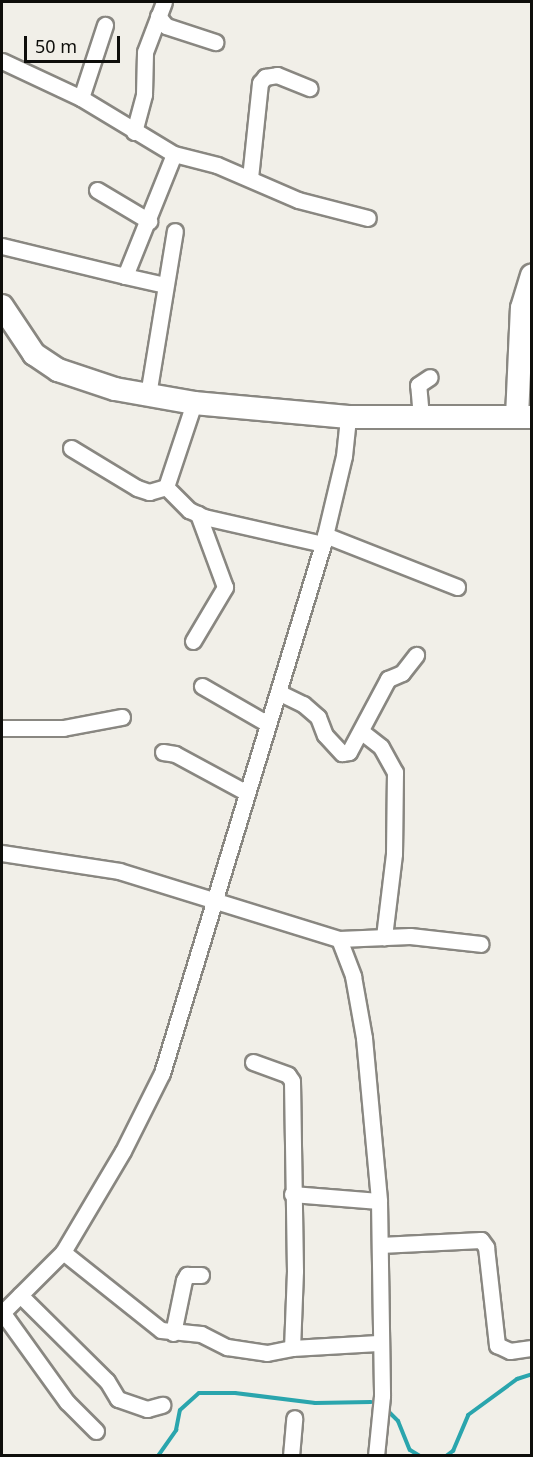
<!DOCTYPE html>
<html>
<head>
<meta charset="utf-8">
<style>
	body { margin:0 }
	#map { position:relative; width:533px; height:1457px; overflow:hidden; background:#f1efe8; font-family:"Noto Sans",sans-serif }
	div>[style] { position:absolute }
	.stream>* { height:4px; margin:-2px; padding:0 2px; transform-origin:2px; border-radius:2px; background:#2aa5ad }
	.roads { filter:drop-shadow(2px 0 #898781) drop-shadow(-2px 0 #898781) drop-shadow(0 2px #898781) drop-shadow(0 -2px #898781) }
	.street>* { height:15px; margin:-7.5px; padding:0 7.5px; transform-origin:7.5px; border-radius:7.5px; background:#fff }
	.secondary>* { height:22px; margin:-11px; padding:0 11px; transform-origin:11px; border-radius:11px; background:#fff }
	span { translate:-50% -50%; white-space:nowrap; text-align:center; line-height:1.15; -webkit-text-stroke:4.5px #f1efe8; paint-order:stroke }
	.frame { position:absolute; inset:0; border:3px solid #0e0e0b; pointer-events:none }
	.scale { position:absolute; left:24px; top:36px; width:96px; height:27px; box-sizing:border-box; border:3px solid #0e0e0b; border-top:0; padding-left:8px; font-size:18px; line-height:21px; white-space:nowrap; color:#0e0e0b; -webkit-text-stroke:4px #f1efe8; paint-order:stroke }
</style>
</head>
<body>
<div id="map">
	<div class="stream">
		<div style="left:389px;top:1412px;width:13px;rotate:45deg"></div>
		<div style="left:398px;top:1421px;width:31px;rotate:68deg"></div>
		<div style="left:410px;top:1450px;width:12px;rotate:31deg"></div>
		<div style="left:158px;top:1456px;width:32px;rotate:-55deg"></div>
		<div style="left:176px;top:1430px;width:20px;rotate:-79deg"></div>
		<div style="left:180px;top:1410px;width:25px;rotate:-42deg"></div>
		<div style="left:199px;top:1393px;width:36px"></div>
		<div style="left:235px;top:1393px;width:81px;rotate:7.1deg"></div>
		<div style="left:315px;top:1403px;width:56px;rotate:-1deg"></div>
		<div style="left:446px;top:1456px;width:9px;rotate:-36deg"></div>
		<div style="left:453px;top:1451px;width:39px;rotate:-67deg"></div>
		<div style="left:468px;top:1415px;width:61px;rotate:-36.3deg"></div>
		<div style="left:517px;top:1379px;width:16px;rotate:-18deg"></div>
	</div>
	<div class="roads">
		<div class="street">
			<div style="left:158px;top:16px;width:13px;rotate:51deg"></div>
			<div style="left:166px;top:26px;width:52px;rotate:18.1deg"></div>
			<div style="left:2px;top:61px;width:87px;rotate:25.1deg"></div>
			<div style="left:81px;top:98px;width:109px;rotate:31.1deg"></div>
			<div style="left:174px;top:154px;width:44px;rotate:14.3deg"></div>
			<div style="left:217px;top:165px;width:88px;rotate:23.4deg"></div>
			<div style="left:298px;top:200px;width:72px;rotate:14.4deg"></div>
			<div style="left:81px;top:98px;width:77px;rotate:-71.8deg"></div>
			<div style="left:134px;top:132px;width:39px;rotate:-75deg"></div>
			<div style="left:144px;top:94px;width:42px;rotate:-88.6deg"></div>
			<div style="left:145px;top:52px;width:53px;rotate:-69.2deg"></div>
			<div style="left:250px;top:178px;width:96px;rotate:-84deg"></div>
			<div style="left:260px;top:83px;width:8px;rotate:-50deg"></div>
			<div style="left:265px;top:77px;width:12px;rotate:-9deg"></div>
			<div style="left:277px;top:75px;width:35px;rotate:22deg"></div>
			<div style="left:97px;top:190px;width:61px;rotate:30.8deg"></div>
			<div style="left:2px;top:246px;width:127px;rotate:13.7deg"></div>
			<div style="left:125px;top:276px;width:131px;rotate:-68.1deg"></div>
			<div style="left:125px;top:276px;width:41px;rotate:12.7deg"></div>
			<div style="left:148px;top:395px;width:166px;rotate:-80.7deg"></div>
			<div style="left:421px;top:417px;width:32px;rotate:-95deg"></div>
			<div style="left:418px;top:385px;width:14px;rotate:-34deg"></div>
			<div style="left:71px;top:448px;width:77px;rotate:31.2deg"></div>
			<div style="left:137px;top:488px;width:13px;rotate:18deg"></div>
			<div style="left:149px;top:492px;width:18px;rotate:-16deg"></div>
			<div style="left:166px;top:487px;width:33px;rotate:45deg"></div>
			<div style="left:189px;top:510px;width:17px;rotate:25deg"></div>
			<div style="left:204px;top:517px;width:122px;rotate:12.8deg"></div>
			<div style="left:166px;top:487px;width:89px;rotate:-71.6deg"></div>
			<div style="left:325px;top:535px;width:142px;rotate:21.5deg"></div>
			<div style="left:193px;top:641px;width:63px;rotate:-59.3deg"></div>
			<div style="left:225px;top:587px;width:78px;rotate:-110.3deg"></div>
			<div style="left:202px;top:686px;width:76px;rotate:29.9deg"></div>
			<div style="left:278px;top:692px;width:28px;rotate:26deg"></div>
			<div style="left:303px;top:704px;width:20px;rotate:41deg"></div>
			<div style="left:318px;top:717px;width:19px;rotate:69deg"></div>
			<div style="left:325px;top:735px;width:25px;rotate:47deg"></div>
			<div style="left:342px;top:753px;width:7px;rotate:-8deg"></div>
			<div style="left:349px;top:752px;width:83px;rotate:-61.9deg"></div>
			<div style="left:388px;top:679px;width:15px;rotate:-23deg"></div>
			<div style="left:402px;top:673px;width:23px;rotate:-52deg"></div>
			<div style="left:2px;top:728px;width:61px"></div>
			<div style="left:63px;top:728px;width:60px;rotate:-10.6deg"></div>
			<div style="left:362px;top:732px;width:24px;rotate:38deg"></div>
			<div style="left:381px;top:747px;width:29px;rotate:61deg"></div>
			<div style="left:395px;top:772px;width:82px;rotate:90.7deg"></div>
			<div style="left:394px;top:854px;width:84px;rotate:96.9deg"></div>
			<div style="left:163px;top:752px;width:12px;rotate:9deg"></div>
			<div style="left:175px;top:754px;width:82px;rotate:28.4deg"></div>
			<div style="left:2px;top:853px;width:118px;rotate:8.7deg"></div>
			<div style="left:119px;top:871px;width:230px;rotate:17.2deg"></div>
			<div style="left:339px;top:939px;width:40px;rotate:69deg"></div>
			<div style="left:353px;top:976px;width:63px;rotate:79.9deg"></div>
			<div style="left:364px;top:1038px;width:164px;rotate:84.7deg"></div>
			<div style="left:379px;top:1201px;width:195px;rotate:89.1deg"></div>
			<div style="left:382px;top:1396px;width:60px;rotate:95.7deg"></div>
			<div style="left:339px;top:939px;width:71px;rotate:-2.4deg"></div>
			<div style="left:410px;top:936px;width:71px;rotate:6.4deg"></div>
			<div style="left:253px;top:1062px;width:37px;rotate:20deg"></div>
			<div style="left:288px;top:1075px;width:7px;rotate:56deg"></div>
			<div style="left:292px;top:1081px;width:190px;rotate:89.1deg"></div>
			<div style="left:295px;top:1271px;width:77px;rotate:92.2deg"></div>
			<div style="left:292px;top:1194px;width:87px;rotate:4.6deg"></div>
			<div style="left:380px;top:1245px;width:101px;rotate:-2.8deg"></div>
			<div style="left:481px;top:1240px;width:9px;rotate:54deg"></div>
			<div style="left:486px;top:1247px;width:99px;rotate:83.6deg"></div>
			<div style="left:497px;top:1345px;width:14px;rotate:25deg"></div>
			<div style="left:510px;top:1351px;width:22px;rotate:-8deg"></div>
			<div style="left:63px;top:1252px;width:125px;rotate:38.5deg"></div>
			<div style="left:161px;top:1330px;width:40px;rotate:5.7deg"></div>
			<div style="left:201px;top:1334px;width:29px;rotate:27deg"></div>
			<div style="left:227px;top:1347px;width:40px;rotate:8.5deg"></div>
			<div style="left:267px;top:1353px;width:25px;rotate:-11deg"></div>
			<div style="left:292px;top:1348px;width:86px;rotate:-3.3deg"></div>
			<div style="left:20px;top:1295px;width:122px;rotate:44.7deg"></div>
			<div style="left:107px;top:1381px;width:21px;rotate:59deg"></div>
			<div style="left:118px;top:1399px;width:31px;rotate:19deg"></div>
			<div style="left:147px;top:1409px;width:16px;rotate:-15deg"></div>
			<div style="left:2px;top:1312px;width:111px;rotate:54.2deg"></div>
			<div style="left:67px;top:1402px;width:41px;rotate:45deg"></div>
			<div style="left:2px;top:1313px;width:86px;rotate:-45deg"></div>
			<div style="left:63px;top:1252px;width:117px;rotate:-59.3deg"></div>
			<div style="left:123px;top:1151px;width:87px;rotate:-63.4deg"></div>
			<div style="left:162px;top:1073px;width:553px;rotate:-73.07deg"></div>
			<div style="left:323px;top:544px;width:90px;rotate:-76.6deg"></div>
			<div style="left:344px;top:456px;width:39px;rotate:-84deg"></div>
			<div style="left:173px;top:1333px;width:54px;rotate:-78.3deg"></div>
			<div style="left:184px;top:1280px;width:6px;rotate:-59deg"></div>
			<div style="left:187px;top:1275px;width:14px"></div>
			<div style="left:291px;top:1456px;width:38px;rotate:-85deg"></div>
		</div>
		<div class="secondary">
			<div style="left:2px;top:306px;width:58px;rotate:56.3deg"></div>
			<div style="left:34px;top:354px;width:29px;rotate:34deg"></div>
			<div style="left:58px;top:370px;width:60px;rotate:18.4deg"></div>
			<div style="left:115px;top:389px;width:80px;rotate:10deg"></div>
			<div style="left:194px;top:403px;width:155px;rotate:5.2deg"></div>
			<div style="left:348px;top:417px;width:184px"></div>
			<div style="left:517px;top:417px;width:109px;rotate:-87.4deg"></div>
			<div style="left:522px;top:308px;width:34px;rotate:-73deg"></div>
		</div>
	</div>
	<div class="frame"></div>
	<div class="scale">50 m</div>
</div>
</body>
</html>
